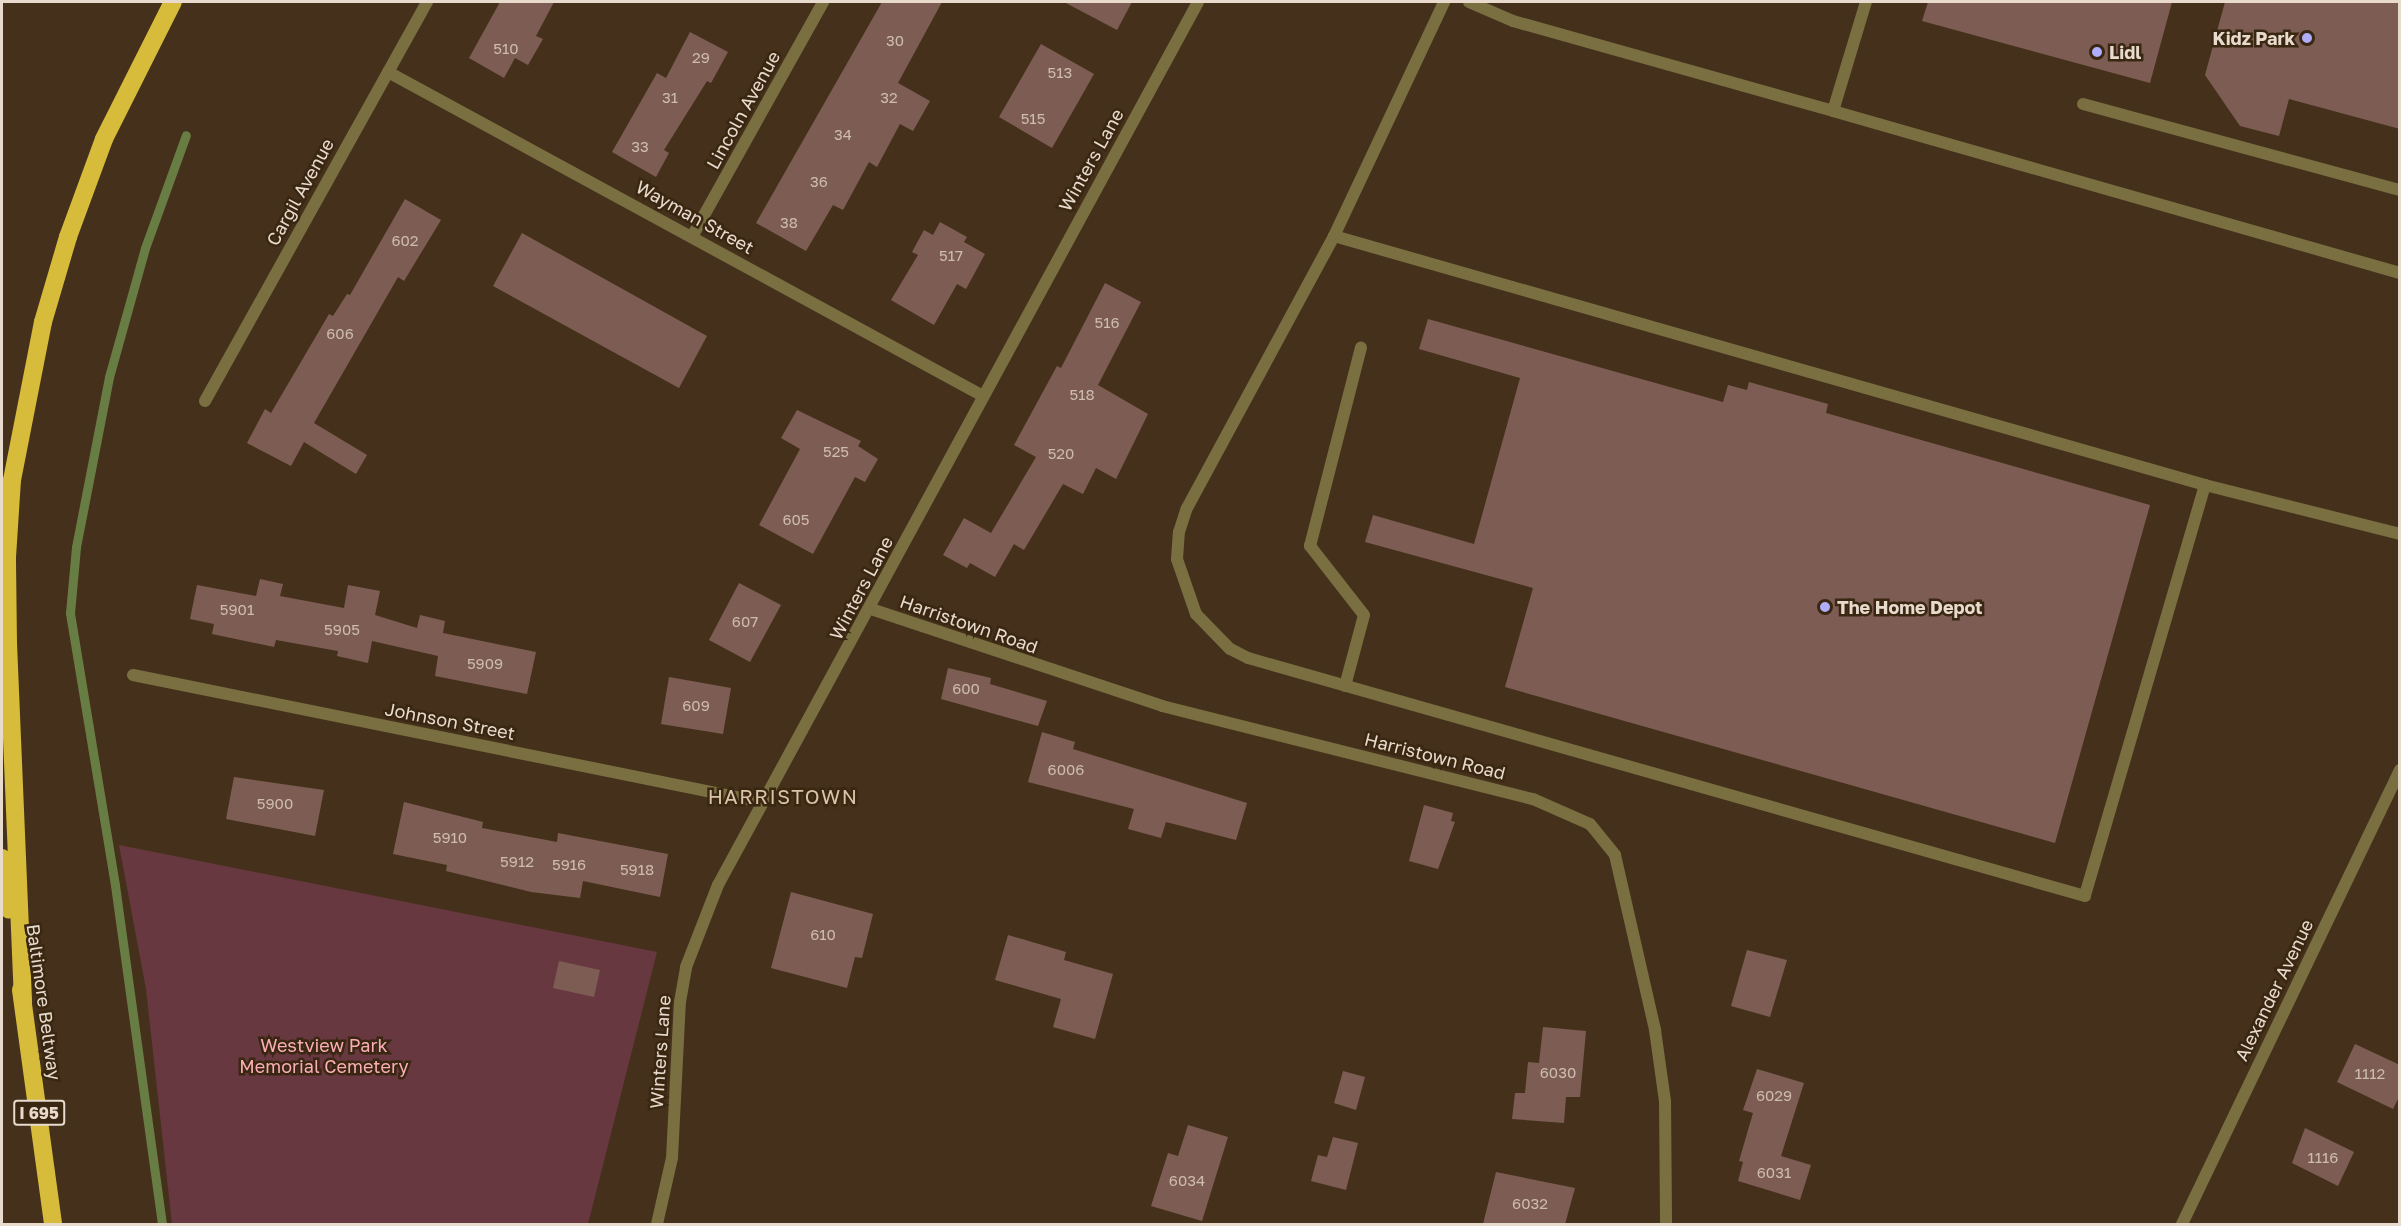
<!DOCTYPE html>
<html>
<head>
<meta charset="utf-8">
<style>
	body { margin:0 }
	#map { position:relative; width:2401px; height:1226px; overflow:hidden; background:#45311b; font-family:"Golos Text",sans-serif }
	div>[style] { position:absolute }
	.green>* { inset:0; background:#683840 }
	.stream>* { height:9px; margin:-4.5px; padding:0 4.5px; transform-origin:4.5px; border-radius:4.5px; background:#687d44 }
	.building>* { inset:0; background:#7d5d53 }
	.lane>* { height:12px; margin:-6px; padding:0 6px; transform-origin:6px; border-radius:6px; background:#796f41 }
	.street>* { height:12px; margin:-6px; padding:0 6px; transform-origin:6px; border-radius:6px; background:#796f41 }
	.highway>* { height:18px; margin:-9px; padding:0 9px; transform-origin:9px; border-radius:9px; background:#d7bb3a }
	.dots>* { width:16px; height:16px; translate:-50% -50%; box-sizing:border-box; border:3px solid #3a2711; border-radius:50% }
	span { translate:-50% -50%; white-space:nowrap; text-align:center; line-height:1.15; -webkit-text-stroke:5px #3a2711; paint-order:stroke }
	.number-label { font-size:15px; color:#cdbcaf }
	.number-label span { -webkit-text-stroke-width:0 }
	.shield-label span { padding:2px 4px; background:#3a2711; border:2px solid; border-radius:4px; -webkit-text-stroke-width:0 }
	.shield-label { font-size:16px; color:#e8dbce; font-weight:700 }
	.poi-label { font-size:18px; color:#e8dbce; font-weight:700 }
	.right { translate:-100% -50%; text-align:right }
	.left { translate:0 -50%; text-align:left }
	.street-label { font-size:18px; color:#e8dbce }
	.park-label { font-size:18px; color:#fbadb7 }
	.neighbourhood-label { font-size:20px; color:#dbc2a8; letter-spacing:1.5px }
	.frame { position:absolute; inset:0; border:3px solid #e8dbce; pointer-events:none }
</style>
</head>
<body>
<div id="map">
	<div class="green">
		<div style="clip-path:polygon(119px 845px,657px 952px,588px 1224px,172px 1224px,146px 989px)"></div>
	</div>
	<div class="stream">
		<div style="left:162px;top:1224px;width:342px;rotate:-97.9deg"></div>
		<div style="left:115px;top:885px;width:276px;rotate:-99.4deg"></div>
		<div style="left:70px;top:613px;width:66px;rotate:-84.8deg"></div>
		<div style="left:76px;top:547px;width:173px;rotate:-79deg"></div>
		<div style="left:109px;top:377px;width:134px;rotate:-74.4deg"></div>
		<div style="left:145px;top:248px;width:120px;rotate:-70.1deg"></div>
	</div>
	<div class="building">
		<div style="clip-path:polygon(500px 2px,554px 2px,536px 36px,543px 39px,528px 65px,515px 58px,504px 78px,469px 58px)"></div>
		<div style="clip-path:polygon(882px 2px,942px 2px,898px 83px,930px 101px,913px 131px,900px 124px,877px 167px,869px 162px,843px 210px,833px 205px,806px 251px,756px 223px)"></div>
		<div style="clip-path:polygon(1064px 2px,1132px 2px,1117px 30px)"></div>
		<div style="clip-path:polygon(1928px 2px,2172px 2px,2150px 83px,1922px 21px)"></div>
		<div style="clip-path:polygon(2225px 2px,2400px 2px,2400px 129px,2289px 99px,2279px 136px,2240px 126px,2205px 75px)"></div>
		<div style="clip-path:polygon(690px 32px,728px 52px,711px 83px,707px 81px,664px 150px,669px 153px,656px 177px,612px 152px,657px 73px,666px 78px)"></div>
		<div style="clip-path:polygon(1041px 44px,1094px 74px,1052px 148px,999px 117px)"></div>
		<div style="clip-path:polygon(405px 199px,441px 220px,404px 281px,398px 277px,314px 423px,367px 455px,356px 474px,304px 442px,291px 466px,247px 443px,265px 409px,271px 413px,329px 314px,333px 316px,347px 294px,350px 295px)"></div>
		<div style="clip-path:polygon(940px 222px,967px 237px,964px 242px,985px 254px,966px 289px,957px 284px,934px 325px,891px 300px,918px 255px,912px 252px,924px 230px,933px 235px)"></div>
		<div style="clip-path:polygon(522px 233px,707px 336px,679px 388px,493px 286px)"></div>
		<div style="clip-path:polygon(1105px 283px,1141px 302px,1098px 385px,1148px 414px,1116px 479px,1096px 468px,1083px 494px,1063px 484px,1024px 550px,1014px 544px,995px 577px,970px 563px,967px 568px,943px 555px,964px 518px,991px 533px,1036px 457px,1014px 445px,1057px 366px,1061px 368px)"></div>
		<div style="clip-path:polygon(1428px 319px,1723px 402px,1728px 385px,1747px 390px,1749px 382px,1828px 404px,1826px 413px,2150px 505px,2055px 843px,1505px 687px,1533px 588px,1365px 542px,1373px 515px,1474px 544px,1520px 378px,1419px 349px)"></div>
		<div style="clip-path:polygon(797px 410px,861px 441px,858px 446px,878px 459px,865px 482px,855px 477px,813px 554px,759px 525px,800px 449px,781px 438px)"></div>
		<div style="clip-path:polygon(260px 579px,283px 584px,280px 596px,344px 608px,348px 585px,380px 591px,375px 615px,417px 628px,420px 615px,445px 621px,443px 633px,536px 652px,527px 694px,435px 676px,438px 656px,372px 641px,368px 663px,337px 656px,338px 651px,276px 640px,274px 647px,212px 634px,214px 624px,190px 619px,197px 585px,256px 596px)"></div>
		<div style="clip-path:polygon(739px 583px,781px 605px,750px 662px,709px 640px)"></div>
		<div style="clip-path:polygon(948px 668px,991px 678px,990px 684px,1047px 701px,1038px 726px,941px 699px)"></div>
		<div style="clip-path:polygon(669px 677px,731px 688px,723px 734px,661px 724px)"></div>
		<div style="clip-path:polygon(1042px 732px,1075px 742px,1073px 749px,1247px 803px,1236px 840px,1166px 822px,1161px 838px,1128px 829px,1134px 809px,1028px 782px)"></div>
		<div style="clip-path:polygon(234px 777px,324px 790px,315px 836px,226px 819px)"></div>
		<div style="clip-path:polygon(404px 802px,483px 822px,482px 828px,557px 842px,558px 833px,668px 854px,660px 897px,583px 881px,580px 898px,531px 892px,446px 871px,447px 865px,393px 854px)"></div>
		<div style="clip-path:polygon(1424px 805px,1453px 813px,1451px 821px,1455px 822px,1438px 869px,1409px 861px)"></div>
		<div style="clip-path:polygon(791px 892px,873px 914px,862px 958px,855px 957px,847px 988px,771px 968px)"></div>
		<div style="clip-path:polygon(1008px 935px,1066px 952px,1064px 960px,1113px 974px,1095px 1039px,1053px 1027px,1061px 999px,995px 980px)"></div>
		<div style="clip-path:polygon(1747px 950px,1787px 960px,1770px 1017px,1731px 1006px)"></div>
		<div style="clip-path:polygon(559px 961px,600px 970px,594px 997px,553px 988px)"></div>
		<div style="clip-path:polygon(1543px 1027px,1586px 1031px,1580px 1097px,1566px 1097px,1564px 1123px,1512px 1119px,1515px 1093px,1525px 1093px,1528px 1062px,1539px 1063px)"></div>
		<div style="clip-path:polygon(2355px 1044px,2400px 1065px,2400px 1095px,2393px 1109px,2337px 1082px)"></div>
		<div style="clip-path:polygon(1757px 1069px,1804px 1083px,1781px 1156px,1811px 1165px,1800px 1200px,1738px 1181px,1743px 1162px,1739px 1161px,1753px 1113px,1743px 1110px)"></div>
		<div style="clip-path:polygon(1343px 1071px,1365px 1077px,1356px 1110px,1334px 1103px)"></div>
		<div style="clip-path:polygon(1188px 1125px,1228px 1137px,1202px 1221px,1151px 1206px,1168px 1153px,1178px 1156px)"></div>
		<div style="clip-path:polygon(2305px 1128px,2354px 1152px,2338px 1186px,2292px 1163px)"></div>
		<div style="clip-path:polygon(1333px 1137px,1358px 1143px,1346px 1190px,1311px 1181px,1318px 1155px,1327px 1157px)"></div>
		<div style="clip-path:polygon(1496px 1172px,1575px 1188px,1565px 1224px,1483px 1224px)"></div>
	</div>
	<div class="lane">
		<div style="left:1469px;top:2px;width:48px;rotate:23.4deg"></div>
		<div style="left:1513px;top:21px;width:332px;rotate:15.7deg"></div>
		<div style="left:1833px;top:111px;width:114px;rotate:-73.2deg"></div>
		<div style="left:2083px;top:104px;width:328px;rotate:15.2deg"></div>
		<div style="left:1833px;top:111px;width:590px;rotate:15.95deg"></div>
		<div style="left:1334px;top:236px;width:906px;rotate:15.95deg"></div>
		<div style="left:2205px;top:485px;width:428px;rotate:106.3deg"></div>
		<div style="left:2085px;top:896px;width:870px;rotate:-164.13deg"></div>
		<div style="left:1248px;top:658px;width:20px;rotate:-153deg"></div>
		<div style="left:1230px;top:649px;width:49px;rotate:-134.2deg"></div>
		<div style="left:1196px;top:614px;width:58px;rotate:-109.1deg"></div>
		<div style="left:1177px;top:559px;width:27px;rotate:-86deg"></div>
		<div style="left:1179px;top:532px;width:25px;rotate:-72deg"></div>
		<div style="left:1187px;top:508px;width:309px;rotate:-61.6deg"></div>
		<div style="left:1334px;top:236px;width:259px;rotate:-64.8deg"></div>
		<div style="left:2205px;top:485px;width:201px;rotate:14.1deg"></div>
		<div style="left:1345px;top:686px;width:73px;rotate:-75deg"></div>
		<div style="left:1364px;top:615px;width:88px;rotate:-128deg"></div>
		<div style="left:1310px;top:546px;width:205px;rotate:-75.6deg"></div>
	</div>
	<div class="street">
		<div style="left:388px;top:72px;width:677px;rotate:28.57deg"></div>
		<div style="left:693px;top:235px;width:267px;rotate:-60.8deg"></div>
		<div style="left:205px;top:401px;width:457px;rotate:-60.9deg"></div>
		<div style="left:871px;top:609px;width:307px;rotate:18.4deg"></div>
		<div style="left:1162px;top:706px;width:382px;rotate:14.1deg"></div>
		<div style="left:1533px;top:799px;width:62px;rotate:23.7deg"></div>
		<div style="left:1590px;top:824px;width:40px;rotate:51deg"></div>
		<div style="left:1615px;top:855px;width:180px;rotate:77.1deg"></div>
		<div style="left:1655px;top:1030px;width:72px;rotate:82deg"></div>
		<div style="left:1665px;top:1101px;width:123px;rotate:89.5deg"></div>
		<div style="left:133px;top:675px;width:641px;rotate:11.43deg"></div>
		<div style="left:657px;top:1224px;width:68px;rotate:-77.2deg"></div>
		<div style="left:672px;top:1158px;width:156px;rotate:-87.1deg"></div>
		<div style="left:680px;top:1002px;width:36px;rotate:-80deg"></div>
		<div style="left:686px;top:967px;width:88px;rotate:-68.7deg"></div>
		<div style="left:718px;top:885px;width:1005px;rotate:-61.47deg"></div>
		<div style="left:2182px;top:1224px;width:504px;rotate:-64.35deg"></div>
	</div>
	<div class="highway">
		<div style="left:2px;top:858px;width:52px;rotate:82.3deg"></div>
		<div style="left:21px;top:990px;width:236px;rotate:82.2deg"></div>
		<div style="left:23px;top:1001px;width:357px;rotate:-92.4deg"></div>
		<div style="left:8px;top:644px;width:87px;rotate:-90.7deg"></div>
		<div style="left:7px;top:557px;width:77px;rotate:-86.3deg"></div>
		<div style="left:12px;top:480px;width:161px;rotate:-78.9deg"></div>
		<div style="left:43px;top:322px;width:89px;rotate:-73.6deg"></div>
		<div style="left:68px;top:237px;width:104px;rotate:-69.8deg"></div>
		<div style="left:104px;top:139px;width:153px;rotate:-63.3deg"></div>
	</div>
	<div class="dots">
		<div style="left:2307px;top:38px;background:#b0aefa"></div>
		<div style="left:2097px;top:52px;background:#b0aefa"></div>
		<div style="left:1825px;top:607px;background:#b0aefa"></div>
	</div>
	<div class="number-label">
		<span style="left:895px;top:41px">30</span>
		<span style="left:506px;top:49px">510</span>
		<span style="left:701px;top:58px">29</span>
		<span style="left:1060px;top:73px">513</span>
		<span style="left:670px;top:98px">31</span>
		<span style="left:889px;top:98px">32</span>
		<span style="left:1033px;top:119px">515</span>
		<span style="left:843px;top:135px">34</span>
		<span style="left:640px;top:147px">33</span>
		<span style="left:819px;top:182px">36</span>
		<span style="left:789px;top:223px">38</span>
		<span style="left:405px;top:241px">602</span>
		<span style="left:951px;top:256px">517</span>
		<span style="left:1107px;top:323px">516</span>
		<span style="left:340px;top:334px">606</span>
		<span style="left:1082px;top:395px">518</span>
		<span style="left:836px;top:452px">525</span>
		<span style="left:1061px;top:454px">520</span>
		<span style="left:796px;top:520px">605</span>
		<span style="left:237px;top:610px">5901</span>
		<span style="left:745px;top:622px">607</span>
		<span style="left:342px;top:630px">5905</span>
		<span style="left:485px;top:664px">5909</span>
		<span style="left:966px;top:689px">600</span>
		<span style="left:696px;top:706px">609</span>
		<span style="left:1066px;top:770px">6006</span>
		<span style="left:275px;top:804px">5900</span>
		<span style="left:450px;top:838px">5910</span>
		<span style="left:517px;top:862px">5912</span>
		<span style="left:569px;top:865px">5916</span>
		<span style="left:637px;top:870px">5918</span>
		<span style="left:823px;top:935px">610</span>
		<span style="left:1558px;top:1073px">6030</span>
		<span style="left:2370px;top:1074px">1112</span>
		<span style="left:1774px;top:1096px">6029</span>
		<span style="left:2323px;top:1158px">1116</span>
		<span style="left:1774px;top:1173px">6031</span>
		<span style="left:1187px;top:1181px">6034</span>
		<span style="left:1530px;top:1204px">6032</span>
	</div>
	<div class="shield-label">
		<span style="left:39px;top:1113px">I 695</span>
	</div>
	<div class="poi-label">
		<span class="right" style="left:2295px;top:38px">Kidz Park</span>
		<span class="left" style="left:2109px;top:52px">Lidl</span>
		<span class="left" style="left:1837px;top:607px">The Home Depot</span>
	</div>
	<div class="street-label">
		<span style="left:743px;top:110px;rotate:-61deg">Lincoln Avenue</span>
		<span style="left:1091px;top:160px;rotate:-61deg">Winters Lane</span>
		<span style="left:300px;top:192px;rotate:-61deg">Cargil Avenue</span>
		<span style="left:695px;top:217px;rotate:29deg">Wayman Street</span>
		<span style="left:861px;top:588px;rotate:-62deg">Winters Lane</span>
		<span style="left:969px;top:624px;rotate:19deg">Harristown Road</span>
		<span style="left:450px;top:721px;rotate:11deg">Johnson Street</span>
		<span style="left:1435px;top:756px;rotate:14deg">Harristown Road</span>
		<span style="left:2274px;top:990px;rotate:-64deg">Alexander Avenue</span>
		<span style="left:44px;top:1002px;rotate:82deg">Baltimore Beltway</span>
		<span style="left:660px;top:1052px;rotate:-86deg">Winters Lane</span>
	</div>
	<div class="park-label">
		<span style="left:324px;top:1056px">Westview Park<br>Memorial Cemetery</span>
	</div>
	<div class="neighbourhood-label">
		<span style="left:783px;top:796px">HARRISTOWN</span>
	</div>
	<div class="frame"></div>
</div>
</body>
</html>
